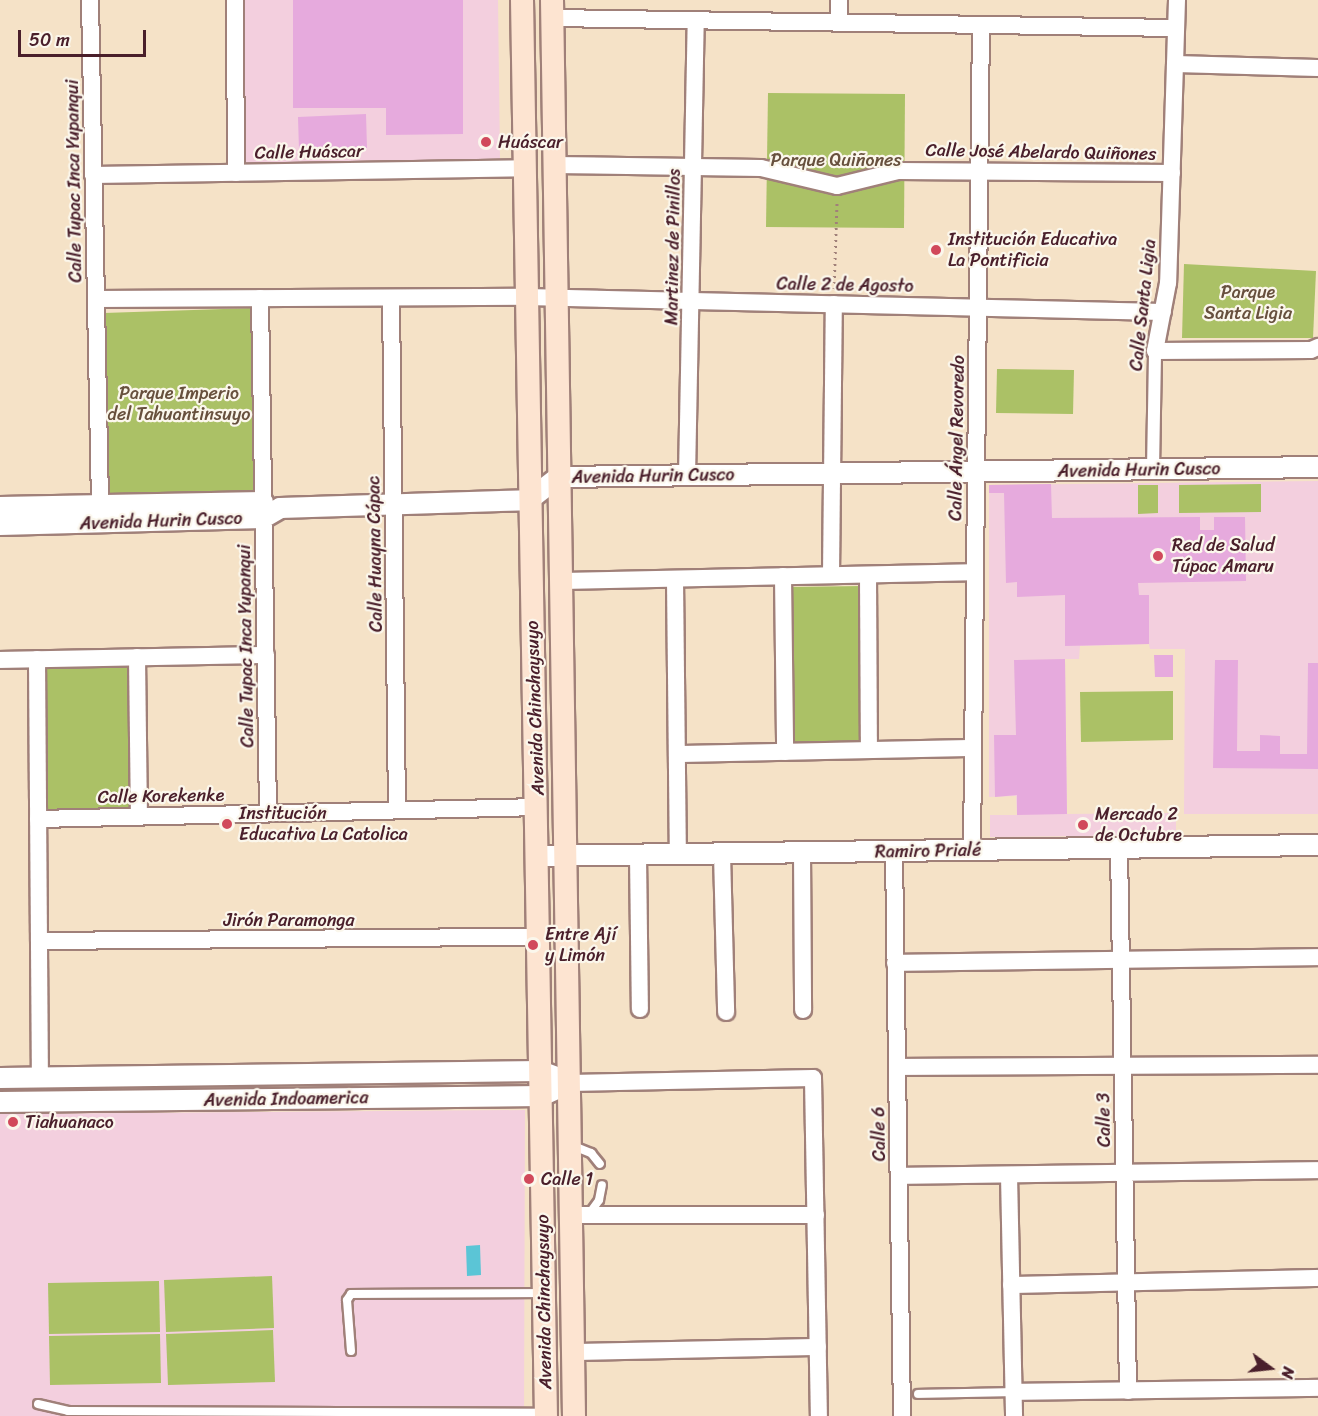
<!DOCTYPE html>
<html>
<head>
<meta charset="utf-8">
<style>
	body { margin:0 }
	#map { position:relative; width:1318px; height:1416px; overflow:hidden; background:#f5e2c7; font-family:Sriracha,sans-serif }
	div>[style] { position:absolute }
	.built>* { inset:0; background:#f3cfde }
	.green>* { inset:0; background:#abc166 }
	.water>* { inset:0; background:#5bc5d6 }
	.building>* { inset:0; background:#e6aadd }
	.path>* { height:3px; margin-top:-1.5px; transform-origin:0; background:repeating-linear-gradient(90deg,#a08079 0 1.5px,transparent 0 6px) }
	.roads { filter:drop-shadow(2px 0 #a08079) drop-shadow(-2px 0 #a08079) drop-shadow(0 2px #a08079) drop-shadow(0 -2px #a08079) }
	.service>* { height:8px; margin:-4px; padding:0 4px; transform-origin:4px; border-radius:4px; background:#fff }
	.pedestrian>* { height:12px; margin:-6px; padding:0 6px; transform-origin:6px; border-radius:6px; background:#fff }
	.minor>* { height:16px; margin:-8px; padding:0 8px; transform-origin:8px; border-radius:8px; background:#fff }
	.tertiary>* { height:20px; margin:-10px; padding:0 10px; transform-origin:10px; border-radius:10px; background:#fff }
	.secondary>* { height:22px; margin:-11px; padding:0 11px; transform-origin:11px; border-radius:11px; background:#fde4d1 }
	.dots>* { width:16px; height:16px; translate:-50% -50%; box-sizing:border-box; border:3px solid #fbf7ec; border-radius:50% }
	span { translate:-50% -50%; white-space:nowrap; text-align:center; line-height:1.15; -webkit-text-stroke:4.5px #fbf7ec; paint-order:stroke }
	.poi-label { font-size:18px; color:#4a1f2b }
	.left { translate:0 -50%; text-align:left }
	.street-label { font-size:18px; color:#4a1f2b }
	.park-label { font-size:18px; color:#67503d }
	.north { position:absolute; left:1240px; top:1338px; width:60px; height:60px; -webkit-text-stroke:4px #fbf7ec; paint-order:stroke; rotate:105deg; font-size:16px; font-weight:700; line-height:24px; text-align:center; color:#4a1f2b }
	.north::after { content:''; display:block; margin:auto; width:21px; height:27px; background:#4a1f2b; clip-path:polygon(50% 0,100% 100%,50% 72%,0 100%) }
	.scale { position:absolute; left:18px; top:30px; width:128px; height:27px; box-sizing:border-box; border:3px solid #4a1f2b; border-top:0; padding-left:8px; font-size:18px; line-height:21px; white-space:nowrap; color:#4a1f2b; -webkit-text-stroke:4px #fbf7ec; paint-order:stroke }
</style>
</head>
<body>
<div id="map">
	<div class="built">
		<div style="clip-path:polygon(242px 0,498px 0,500px 159px,243px 165px)"></div>
		<div style="clip-path:polygon(1318px 481px,1318px 814px,1184px 814px,1185px 649px,1150px 649px,1149px 644px,1080px 646px,1079px 659px,1065px 659px,1067px 814px,1176px 813px,1176px 835px,990px 837px,990px 815px,1017px 815px,1016px 796px,989px 797px,989px 485px)"></div>
		<div style="clip-path:polygon(525px 1110px,524px 1416px,0 1416px,0 1114px)"></div>
	</div>
	<div class="green">
		<div style="clip-path:polygon(768px 93px,905px 94px,904px 228px,766px 227px)"></div>
		<div style="clip-path:polygon(1184px 264px,1316px 271px,1313px 338px,1182px 338px)"></div>
		<div style="clip-path:polygon(253px 308px,253px 497px,106px 499px,104px 313px)"></div>
		<div style="clip-path:polygon(997px 369px,1074px 370px,1073px 414px,996px 413px)"></div>
		<div style="clip-path:polygon(1261px 484px,1261px 512px,1179px 513px,1179px 485px)"></div>
		<div style="clip-path:polygon(1138px 485px,1158px 485px,1158px 513px,1138px 514px)"></div>
		<div style="clip-path:polygon(862px 586px,864px 742px,792px 743px,790px 587px)"></div>
		<div style="clip-path:polygon(134px 666px,135px 810px,43px 811px,41px 667px)"></div>
		<div style="clip-path:polygon(1173px 691px,1173px 740px,1081px 742px,1080px 692px)"></div>
		<div style="clip-path:polygon(272px 1276px,274px 1328px,166px 1332px,164px 1280px)"></div>
		<div style="clip-path:polygon(159px 1281px,160px 1332px,49px 1334px,48px 1283px)"></div>
		<div style="clip-path:polygon(273px 1330px,275px 1382px,168px 1385px,166px 1334px)"></div>
		<div style="clip-path:polygon(160px 1334px,161px 1383px,50px 1385px,49px 1336px)"></div>
	</div>
	<div class="water">
		<div style="clip-path:polygon(480px 1245px,481px 1275px,467px 1276px,466px 1246px)"></div>
	</div>
	<div class="building">
		<div style="clip-path:polygon(293px 0,463px 0,463px 134px,386px 135px,386px 108px,293px 108px)"></div>
		<div style="clip-path:polygon(366px 114px,367px 148px,299px 150px,298px 117px)"></div>
		<div style="clip-path:polygon(1051px 484px,1052px 518px,1200px 517px,1200px 530px,1214px 530px,1214px 517px,1245px 517px,1246px 581px,1138px 583px,1139px 595px,1149px 595px,1149px 644px,1065px 646px,1065px 595px,1017px 597px,1017px 582px,1006px 583px,1004px 493px,989px 493px,989px 485px)"></div>
		<div style="clip-path:polygon(1154px 655px,1173px 655px,1173px 677px,1155px 677px)"></div>
		<div style="clip-path:polygon(1065px 659px,1067px 814px,1017px 815px,1017px 795px,995px 797px,994px 735px,1016px 735px,1014px 660px)"></div>
		<div style="clip-path:polygon(1215px 660px,1238px 660px,1237px 751px,1260px 751px,1260px 735px,1280px 736px,1280px 754px,1307px 754px,1308px 663px,1318px 663px,1318px 769px,1213px 768px)"></div>
	</div>
	<div class="path">
		<div style="left:834px;top:289px;width:87px;rotate:-88deg"></div>
	</div>
	<div class="roads">
		<div class="service">
			<div style="left:571px;top:1145px;width:22px;rotate:22deg"></div>
			<div style="left:591px;top:1153px;width:14px;rotate:51deg"></div>
			<div style="left:589px;top:1214px;width:17px;rotate:-54deg"></div>
			<div style="left:599px;top:1200px;width:15px;rotate:-79deg"></div>
			<div style="left:351px;top:1351px;width:51px;rotate:-94.5deg"></div>
			<div style="left:347px;top:1300px;width:7px;rotate:-56deg"></div>
			<div style="left:351px;top:1294px;width:193px;rotate:-0.3deg"></div>
			<div style="left:918px;top:1394px;width:95px;rotate:-1.2deg"></div>
			<div style="left:38px;top:1404px;width:31px;rotate:13deg"></div>
			<div style="left:68px;top:1411px;width:477px;rotate:0.2deg"></div>
		</div>
		<div class="pedestrian">
			<div style="left:1153px;top:469px;width:118px;rotate:-89deg"></div>
		</div>
		<div class="minor">
			<div style="left:90px;top:0;width:504px;rotate:88.86deg"></div>
			<div style="left:235px;top:0;width:173px;rotate:89.7deg"></div>
			<div style="left:1177px;top:0;width:283px;rotate:91.8deg"></div>
			<div style="left:1168px;top:283px;width:69px;rotate:100.8deg"></div>
			<div style="left:1155px;top:351px;width:156px;rotate:-0.4deg"></div>
			<div style="left:1311px;top:350px;width:8px;rotate:-23deg"></div>
			<div style="left:552px;top:18px;width:624px;rotate:0.92deg"></div>
			<div style="left:839px;top:22px;width:22px;rotate:-90deg"></div>
			<div style="left:1175px;top:64px;width:143px;rotate:1.6deg"></div>
			<div style="left:553px;top:165px;width:208px;rotate:0.8deg"></div>
			<div style="left:761px;top:168px;width:78px;rotate:13.3deg"></div>
			<div style="left:837px;top:186px;width:63px;rotate:-13.8deg"></div>
			<div style="left:898px;top:171px;width:274px;rotate:0.4deg"></div>
			<div style="left:93px;top:175px;width:432px;rotate:-0.9deg"></div>
			<div style="left:260px;top:298px;width:515px;rotate:89.11deg"></div>
			<div style="left:391px;top:298px;width:512px;rotate:89.33deg"></div>
			<div style="left:96px;top:299px;width:431px;rotate:-0.3deg"></div>
			<div style="left:527px;top:297px;width:636px;rotate:1.35deg"></div>
			<div style="left:687px;top:476px;width:456px;rotate:-88.9deg"></div>
			<div style="left:831px;top:575px;width:271px;rotate:-89.4deg"></div>
			<div style="left:868px;top:575px;width:175px;rotate:89.7deg"></div>
			<div style="left:783px;top:576px;width:176px;rotate:89.3deg"></div>
			<div style="left:675px;top:579px;width:276px;rotate:89.4deg"></div>
			<div style="left:559px;top:581px;width:416px;rotate:-1.2deg"></div>
			<div style="left:137px;top:657px;width:159px;rotate:89.3deg"></div>
			<div style="left:37px;top:659px;width:418px;rotate:89.6deg"></div>
			<div style="left:0;top:660px;width:266px;rotate:-1.1deg"></div>
			<div style="left:677px;top:754px;width:296px;rotate:-1.2deg"></div>
			<div style="left:38px;top:819px;width:500px;rotate:-1.37deg"></div>
			<div style="left:1119px;top:848px;width:543px;rotate:89.05deg"></div>
			<div style="left:972px;top:851px;width:826px;rotate:-89.38deg"></div>
			<div style="left:894px;top:852px;width:564px;rotate:89.19deg"></div>
			<div style="left:802px;top:853px;width:157px;rotate:89.6deg"></div>
			<div style="left:722px;top:854px;width:158px;rotate:88.5deg"></div>
			<div style="left:638px;top:855px;width:154px;rotate:89.3deg"></div>
			<div style="left:39px;top:941px;width:499px;rotate:-0.5deg"></div>
			<div style="left:895px;top:963px;width:423px;rotate:-0.8deg"></div>
			<div style="left:897px;top:1067px;width:421px;rotate:-0.3deg"></div>
			<div style="left:570px;top:1083px;width:243px;rotate:-1.2deg"></div>
			<div style="left:813px;top:1078px;width:338px;rotate:89deg"></div>
			<div style="left:1009px;top:1175px;width:241px;rotate:88.8deg"></div>
			<div style="left:899px;top:1176px;width:419px;rotate:-0.8deg"></div>
			<div style="left:571px;top:1215px;width:245px"></div>
			<div style="left:1011px;top:1285px;width:307px;rotate:-1.3deg"></div>
			<div style="left:573px;top:1352px;width:245px;rotate:-1.2deg"></div>
			<div style="left:1013px;top:1392px;width:305px;rotate:-0.8deg"></div>
		</div>
		<div class="tertiary">
			<div style="left:0;top:507px;width:263px;rotate:-1.1deg"></div>
			<div style="left:0;top:525px;width:263px;rotate:-1.5deg"></div>
			<div style="left:263px;top:518px;width:20px;rotate:-30deg"></div>
			<div style="left:280px;top:508px;width:249px;rotate:-1.8deg"></div>
			<div style="left:529px;top:500px;width:37px;rotate:-38deg"></div>
			<div style="left:558px;top:477px;width:760px;rotate:-0.75deg"></div>
			<div style="left:538px;top:856px;width:780px;rotate:-0.81deg"></div>
			<div style="left:0;top:1078px;width:540px;rotate:-0.74deg"></div>
			<div style="left:540px;top:1071px;width:15px;rotate:20deg"></div>
			<div style="left:0;top:1102px;width:541px;rotate:-0.64deg"></div>
			<div style="left:541px;top:1096px;width:32px;rotate:-24deg"></div>
		</div>
		<div class="secondary">
			<div style="left:522px;top:0;width:1416px;rotate:89.03deg"></div>
			<div style="left:552px;top:0;width:1416px;rotate:89.11deg"></div>
		</div>
	</div>
	<div class="dots">
		<div style="left:486px;top:142px;background:#d1495b"></div>
		<div style="left:936px;top:250px;background:#d1495b"></div>
		<div style="left:1158px;top:556px;background:#d1495b"></div>
		<div style="left:227px;top:824px;background:#d1495b"></div>
		<div style="left:1083px;top:825px;background:#d1495b"></div>
		<div style="left:533px;top:945px;background:#d1495b"></div>
		<div style="left:13px;top:1122px;background:#d1495b"></div>
		<div style="left:529px;top:1179px;background:#d1495b"></div>
	</div>
	<div class="poi-label">
		<span class="left" style="left:498px;top:142px">Huáscar</span>
		<span class="left" style="left:948px;top:250px">Institución Educativa<br>La Pontificia</span>
		<span class="left" style="left:1172px;top:556px">Red de Salud<br>Túpac Amaru</span>
		<span class="left" style="left:239px;top:824px">Institución<br>Educativa La Catolica</span>
		<span class="left" style="left:1095px;top:825px">Mercado 2<br>de Octubre</span>
		<span class="left" style="left:545px;top:945px">Entre Ají<br>y Limón</span>
		<span class="left" style="left:25px;top:1122px">Tiahuanaco</span>
		<span class="left" style="left:541px;top:1179px">Calle 1</span>
	</div>
	<div class="street-label">
		<span style="left:309px;top:152px;rotate:-1deg">Calle Huáscar</span>
		<span style="left:1041px;top:152px;rotate:1deg">Calle José Abelardo Quiñones</span>
		<span style="left:74px;top:181px;rotate:-91deg">Calle Tupac Inca Yupanqui</span>
		<span style="left:673px;top:247px;rotate:-89deg">Martinez de Pinillos</span>
		<span style="left:845px;top:285px;rotate:1deg">Calle 2 de Agosto</span>
		<span style="left:1143px;top:305px;rotate:-84deg">Calle Santa Ligia</span>
		<span style="left:957px;top:438px;rotate:-89deg">Calle Ángel Revoredo</span>
		<span style="left:1139px;top:470px;rotate:-1deg">Avenida Hurin Cusco</span>
		<span style="left:653px;top:476px;rotate:-1deg">Avenida Hurin Cusco</span>
		<span style="left:161px;top:521px;rotate:-2deg">Avenida Hurin Cusco</span>
		<span style="left:375px;top:554px;rotate:-91deg">Calle Huayna Cápac</span>
		<span style="left:246px;top:646px;rotate:-91deg">Calle Tupac Inca Yupanqui</span>
		<span style="left:535px;top:708px;rotate:-92deg">Avenida Chinchaysuyo</span>
		<span style="left:161px;top:796px;rotate:-1deg">Calle Korekenke</span>
		<span style="left:928px;top:851px;rotate:-1deg">Ramiro Prialé</span>
		<span style="left:289px;top:920px">Jirón Paramonga</span>
		<span style="left:286px;top:1099px;rotate:-1deg">Avenida Indoamerica</span>
		<span style="left:1104px;top:1120px;rotate:-91deg">Calle 3</span>
		<span style="left:879px;top:1134px;rotate:-91deg">Calle 6</span>
		<span style="left:544px;top:1302px;rotate:-91deg">Avenida Chinchaysuyo</span>
	</div>
	<div class="park-label">
		<span style="left:836px;top:160px">Parque Quiñones</span>
		<span style="left:1248px;top:303px">Parque<br>Santa Ligia</span>
		<span style="left:179px;top:404px">Parque Imperio<br>del Tahuantinsuyo</span>
	</div>
	<div class="north">N</div>
	<div class="scale">50 m</div>
</div>
</body>
</html>
